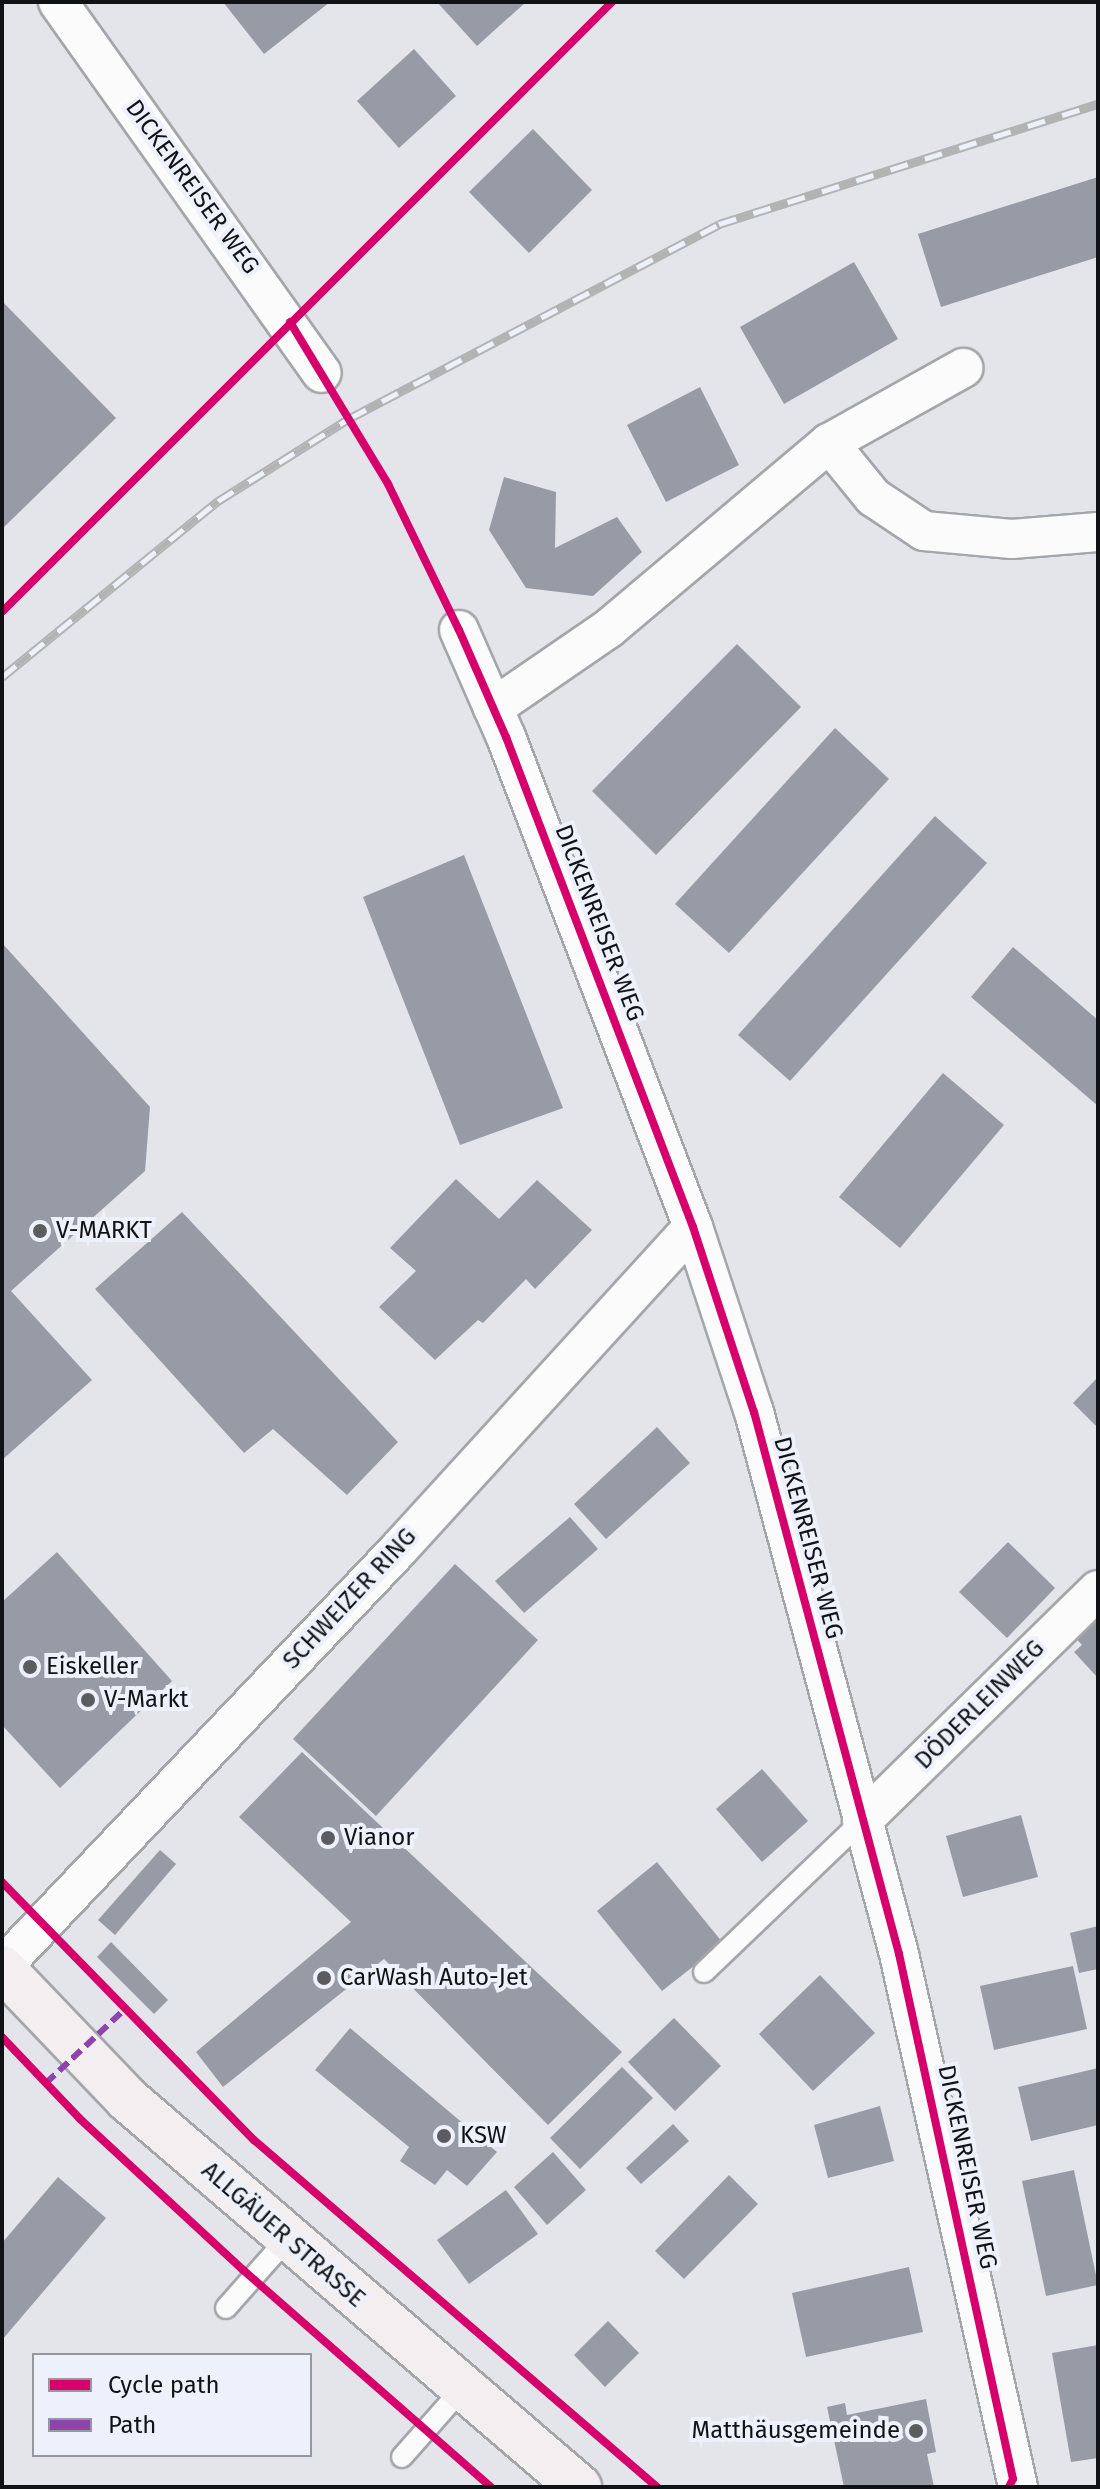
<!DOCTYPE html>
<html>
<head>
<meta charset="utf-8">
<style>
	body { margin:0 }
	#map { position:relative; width:1100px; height:2489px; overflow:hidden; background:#e3e5ea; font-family:"Fira Sans",sans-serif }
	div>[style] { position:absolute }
	.building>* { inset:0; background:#979ba6 }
	.roads { filter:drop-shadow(2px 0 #a4a6aa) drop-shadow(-2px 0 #a4a6aa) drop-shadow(0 2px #a4a6aa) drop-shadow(0 -2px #a4a6aa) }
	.lane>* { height:20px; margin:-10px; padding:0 10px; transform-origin:10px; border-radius:10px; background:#fbfbfc }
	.street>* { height:38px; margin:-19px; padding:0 19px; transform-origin:19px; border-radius:19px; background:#fbfbfc }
	.secondary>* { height:44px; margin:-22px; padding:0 22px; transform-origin:22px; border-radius:22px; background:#f3eeef }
	.rail>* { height:9px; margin-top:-4.5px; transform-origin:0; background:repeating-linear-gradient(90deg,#edf1fb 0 18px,#b3b3b4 0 36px); box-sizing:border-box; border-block:2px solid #b3b3b4 }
	.quiet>* { height:6px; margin-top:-3px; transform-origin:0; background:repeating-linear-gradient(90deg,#8e44ad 0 12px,transparent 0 18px) }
	.cycleway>* { height:8px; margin:-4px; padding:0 4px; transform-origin:4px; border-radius:4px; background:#d6006c }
	.dots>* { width:22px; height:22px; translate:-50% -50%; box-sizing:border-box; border:4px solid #edf1fb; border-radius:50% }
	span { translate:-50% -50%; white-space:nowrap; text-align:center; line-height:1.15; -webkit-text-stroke:8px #edf1fb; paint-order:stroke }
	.street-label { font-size:24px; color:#111215 }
	.poi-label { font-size:24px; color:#111215 }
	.left { translate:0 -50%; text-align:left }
	.right { translate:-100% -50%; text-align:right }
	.frame { position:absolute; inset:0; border:4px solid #111215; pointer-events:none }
	.legend { position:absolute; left:32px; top:2353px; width:280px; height:104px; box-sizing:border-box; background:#edf1fb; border:2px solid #95989f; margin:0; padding:10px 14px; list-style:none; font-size:24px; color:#111215 }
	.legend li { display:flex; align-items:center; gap:16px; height:40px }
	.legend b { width:40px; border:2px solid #95989f }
</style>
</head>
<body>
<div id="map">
	<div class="building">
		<div style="clip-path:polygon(223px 2px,330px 2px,264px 54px)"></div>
		<div style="clip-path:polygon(437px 2px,526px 2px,477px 46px)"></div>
		<div style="clip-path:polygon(414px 49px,456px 96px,399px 148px,357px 101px)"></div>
		<div style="clip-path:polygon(533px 129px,592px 190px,529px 253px,469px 192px)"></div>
		<div style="clip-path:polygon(1098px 177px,1098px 257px,941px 307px,918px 234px)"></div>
		<div style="clip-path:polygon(854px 262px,898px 339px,784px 404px,740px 327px)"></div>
		<div style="clip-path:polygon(2px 301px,116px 418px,2px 529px)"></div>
		<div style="clip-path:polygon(700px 387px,739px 465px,666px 502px,627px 425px)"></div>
		<div style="clip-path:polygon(504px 477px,556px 492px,555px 548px,617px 517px,642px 552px,593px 596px,526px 588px,489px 530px)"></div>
		<div style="clip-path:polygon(737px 644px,801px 707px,656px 855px,592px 791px)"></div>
		<div style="clip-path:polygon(835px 728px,889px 779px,729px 953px,675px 904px)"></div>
		<div style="clip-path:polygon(935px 816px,987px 863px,790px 1081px,738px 1035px)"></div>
		<div style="clip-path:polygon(464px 855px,563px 1108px,460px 1145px,363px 897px)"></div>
		<div style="clip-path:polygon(2px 943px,150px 1107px,145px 1171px,11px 1291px,92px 1380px,2px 1460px)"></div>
		<div style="clip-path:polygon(1013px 947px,1098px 1020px,1098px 1106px,971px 997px)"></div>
		<div style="clip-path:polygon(943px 1073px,1004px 1125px,900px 1248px,839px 1197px)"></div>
		<div style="clip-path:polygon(456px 1179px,499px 1219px,537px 1180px,592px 1230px,535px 1289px,526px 1279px,483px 1323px,478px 1320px,435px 1360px,379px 1307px,416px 1271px,390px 1248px)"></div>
		<div style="clip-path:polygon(182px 1212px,398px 1442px,347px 1495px,273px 1429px,244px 1453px,95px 1289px)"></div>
		<div style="clip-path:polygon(1098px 1377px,1098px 1428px,1073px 1403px)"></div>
		<div style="clip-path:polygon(657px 1427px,690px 1463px,606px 1539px,574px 1504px)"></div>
		<div style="clip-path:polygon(570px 1517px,598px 1549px,524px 1613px,495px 1581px)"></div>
		<div style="clip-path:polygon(1008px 1542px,1055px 1588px,1007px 1638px,959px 1592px)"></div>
		<div style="clip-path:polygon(57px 1552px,172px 1681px,60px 1788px,2px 1725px,2px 1602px)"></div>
		<div style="clip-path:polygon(455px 1564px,538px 1640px,376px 1816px,293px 1739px)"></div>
		<div style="clip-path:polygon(1098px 1608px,1098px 1678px,1074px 1652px,1082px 1645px,1071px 1633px)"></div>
		<div style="clip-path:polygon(302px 1752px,622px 2052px,548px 2125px,384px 1959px,223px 2087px,196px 2052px,351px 1922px,239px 1817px)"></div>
		<div style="clip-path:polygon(762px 1769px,808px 1821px,762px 1862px,716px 1809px)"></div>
		<div style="clip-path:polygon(1021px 1815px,1038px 1877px,963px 1897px,946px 1836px)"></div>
		<div style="clip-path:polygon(160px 1850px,176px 1864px,115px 1935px,98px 1920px)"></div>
		<div style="clip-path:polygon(657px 1862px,723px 1943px,662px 1991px,597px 1911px)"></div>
		<div style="clip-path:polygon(1098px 1926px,1098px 1969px,1079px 1973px,1070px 1933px)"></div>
		<div style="clip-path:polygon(111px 1942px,168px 2000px,154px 2014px,97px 1957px)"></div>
		<div style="clip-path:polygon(1073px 1966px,1087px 2029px,994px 2050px,980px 1986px)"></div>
		<div style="clip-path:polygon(820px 1975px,875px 2033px,813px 2091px,759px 2034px)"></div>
		<div style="clip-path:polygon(674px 2018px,721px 2066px,675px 2111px,628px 2062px)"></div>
		<div style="clip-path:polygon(350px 2028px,497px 2152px,467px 2186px,447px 2170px,435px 2185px,400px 2161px,409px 2147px,315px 2070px)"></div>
		<div style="clip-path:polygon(622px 2067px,653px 2098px,580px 2169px,550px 2138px)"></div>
		<div style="clip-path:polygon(1098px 2068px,1098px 2125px,1031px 2141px,1018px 2087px)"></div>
		<div style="clip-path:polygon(880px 2106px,894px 2161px,828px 2178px,814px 2125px)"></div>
		<div style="clip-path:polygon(673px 2124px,689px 2141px,641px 2184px,626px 2168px)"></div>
		<div style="clip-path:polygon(553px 2152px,586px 2190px,547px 2225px,514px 2187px)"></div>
		<div style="clip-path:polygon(1074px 2170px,1098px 2285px,1046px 2296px,1022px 2181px)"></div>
		<div style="clip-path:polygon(729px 2175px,758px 2204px,684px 2279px,655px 2251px)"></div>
		<div style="clip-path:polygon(58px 2177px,106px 2218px,2px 2340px,2px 2243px)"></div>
		<div style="clip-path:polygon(506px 2190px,538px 2234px,469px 2284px,437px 2240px)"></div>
		<div style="clip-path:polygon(909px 2267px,923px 2332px,806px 2357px,792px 2293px)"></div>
		<div style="clip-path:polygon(608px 2321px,639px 2353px,605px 2387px,574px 2355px)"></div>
		<div style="clip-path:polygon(1098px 2345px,1098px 2458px,1071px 2462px,1052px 2353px)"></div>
		<div style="clip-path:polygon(926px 2399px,936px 2452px,927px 2454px,934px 2487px,844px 2487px,827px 2407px,845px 2403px,847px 2415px)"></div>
	</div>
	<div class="roads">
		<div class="lane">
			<div style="left:704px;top:1972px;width:219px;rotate:-43.7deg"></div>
			<div style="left:226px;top:2308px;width:92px;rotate:-48.5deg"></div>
			<div style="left:402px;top:2457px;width:89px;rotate:-48.6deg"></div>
		</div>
		<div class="street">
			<div style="left:58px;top:2px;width:455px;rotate:54.6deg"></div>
			<div style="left:829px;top:443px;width:70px;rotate:50.8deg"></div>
			<div style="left:873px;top:497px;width:61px;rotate:33.7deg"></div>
			<div style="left:924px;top:531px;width:88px;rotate:5.2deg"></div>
			<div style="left:1012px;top:539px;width:86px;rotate:-4.7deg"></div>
			<div style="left:459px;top:630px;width:117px;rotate:66.3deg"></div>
			<div style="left:506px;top:737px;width:524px;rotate:69.11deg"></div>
			<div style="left:693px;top:1227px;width:195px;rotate:71.8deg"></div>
			<div style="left:754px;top:1412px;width:561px;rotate:75.02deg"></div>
			<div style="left:899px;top:1954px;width:546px;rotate:77.41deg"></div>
			<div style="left:493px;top:708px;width:140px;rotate:-34.5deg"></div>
			<div style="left:608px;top:629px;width:289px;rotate:-40.1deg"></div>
			<div style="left:829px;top:443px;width:154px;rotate:-29.2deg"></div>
			<div style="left:862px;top:1821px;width:330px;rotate:-44.4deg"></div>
			<div style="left:2px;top:1967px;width:575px;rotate:-46.48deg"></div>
			<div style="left:398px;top:1550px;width:437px;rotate:-47.6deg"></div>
		</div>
		<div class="secondary">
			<div style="left:2px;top:1968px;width:181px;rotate:46.3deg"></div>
			<div style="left:127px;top:2099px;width:596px;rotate:40.64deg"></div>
		</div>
	</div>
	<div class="rail">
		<div style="left:2px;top:677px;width:279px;rotate:-39.2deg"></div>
		<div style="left:218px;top:501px;width:156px;rotate:-32.2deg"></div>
		<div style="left:350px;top:418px;width:417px;rotate:-27.7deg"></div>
		<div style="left:719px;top:224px;width:398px;rotate:-17.6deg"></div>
	</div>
	<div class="quiet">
		<div style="left:46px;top:2083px;width:105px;rotate:-43.1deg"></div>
	</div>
	<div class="cycleway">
		<div style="left:290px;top:322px;width:189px;rotate:58.8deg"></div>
		<div style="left:388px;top:484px;width:162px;rotate:64.1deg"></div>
		<div style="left:459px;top:630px;width:117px;rotate:66.3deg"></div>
		<div style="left:506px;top:737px;width:524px;rotate:69.11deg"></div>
		<div style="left:693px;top:1227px;width:195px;rotate:71.8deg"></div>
		<div style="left:754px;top:1412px;width:561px;rotate:75.02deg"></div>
		<div style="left:899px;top:1954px;width:537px;rotate:77.75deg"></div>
		<div style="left:1013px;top:2479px;width:9px;rotate:117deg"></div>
		<div style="left:2px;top:612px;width:863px;rotate:-45deg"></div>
		<div style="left:2px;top:1882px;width:361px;rotate:45.7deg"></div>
		<div style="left:254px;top:2140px;width:532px;rotate:40.73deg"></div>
		<div style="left:2px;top:2037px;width:113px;rotate:46.4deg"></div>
		<div style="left:80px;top:2119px;width:222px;rotate:42.8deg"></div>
		<div style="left:243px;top:2270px;width:330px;rotate:41.2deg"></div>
	</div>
	<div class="dots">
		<div style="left:40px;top:1231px;background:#5a5c60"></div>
		<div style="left:30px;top:1667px;background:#5a5c60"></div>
		<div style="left:88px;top:1700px;background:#5a5c60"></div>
		<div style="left:328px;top:1838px;background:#5a5c60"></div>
		<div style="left:324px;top:1978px;background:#5a5c60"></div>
		<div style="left:444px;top:2136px;background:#5a5c60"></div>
		<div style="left:916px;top:2431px;background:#5a5c60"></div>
	</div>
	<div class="street-label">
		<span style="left:192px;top:187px;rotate:54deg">DICKENREISER WEG</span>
		<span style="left:599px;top:923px;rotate:69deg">DICKENREISER WEG</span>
		<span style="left:808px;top:1538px;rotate:75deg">DICKENREISER WEG</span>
		<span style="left:350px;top:1599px;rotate:-47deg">SCHWEIZER RING</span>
		<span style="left:980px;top:1705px;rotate:-45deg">DÖDERLEINWEG</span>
		<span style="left:967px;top:2167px;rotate:78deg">DICKENREISER WEG</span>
		<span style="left:283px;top:2235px;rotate:41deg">ALLGÄUER STRASSE</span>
	</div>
	<div class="poi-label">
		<span class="left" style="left:56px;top:1231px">V-MARKT</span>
		<span class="left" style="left:46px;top:1667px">Eiskeller</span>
		<span class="left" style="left:104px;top:1700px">V-Markt</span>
		<span class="left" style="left:344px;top:1838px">Vianor</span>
		<span class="left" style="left:340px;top:1978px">CarWash Auto-Jet</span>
		<span class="left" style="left:460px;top:2136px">KSW</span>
		<span class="right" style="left:900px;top:2431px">Matthäusgemeinde</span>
	</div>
	<div class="frame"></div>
	<ul class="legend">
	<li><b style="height:10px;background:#d6006c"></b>Cycle path</li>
	<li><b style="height:10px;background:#8e44ad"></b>Path</li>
	</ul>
</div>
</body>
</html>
